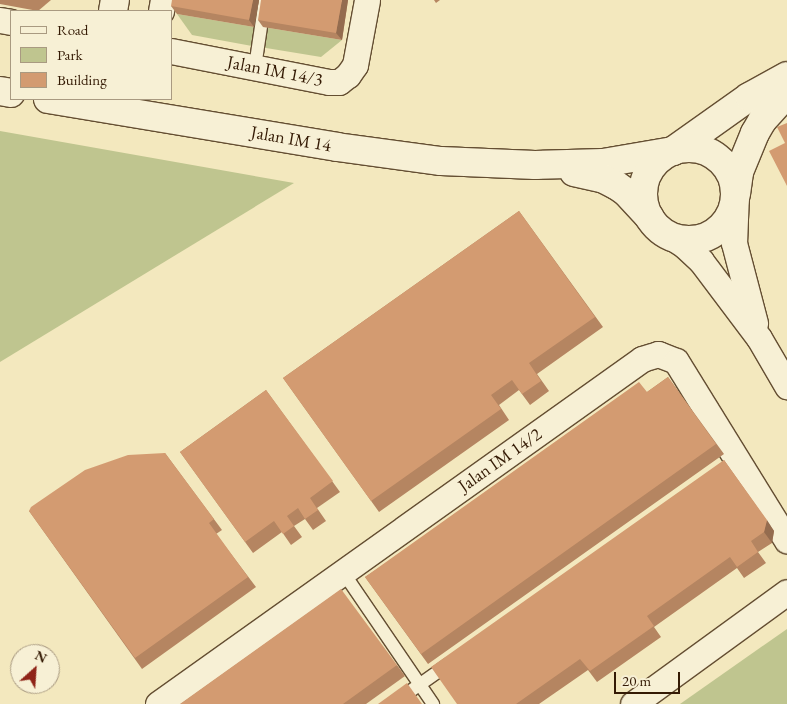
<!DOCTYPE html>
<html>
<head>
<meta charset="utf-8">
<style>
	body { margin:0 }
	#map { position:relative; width:787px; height:704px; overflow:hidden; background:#f3e8be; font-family:"EB Garamond",serif }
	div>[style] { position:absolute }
	.green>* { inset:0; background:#bfc58f }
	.roads { filter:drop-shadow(1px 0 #644e32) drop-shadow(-1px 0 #644e32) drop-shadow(0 1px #644e32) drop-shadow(0 -1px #644e32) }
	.service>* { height:12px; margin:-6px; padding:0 6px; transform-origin:6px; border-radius:6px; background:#f7f0d5 }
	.minor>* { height:25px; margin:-12.5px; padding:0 12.5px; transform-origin:12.5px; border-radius:12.5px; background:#f7f0d5 }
	.tertiary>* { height:28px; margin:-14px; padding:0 14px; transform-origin:14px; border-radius:14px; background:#f7f0d5 }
	.tertiary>.ring { margin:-14px; padding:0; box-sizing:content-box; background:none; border:28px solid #f7f0d5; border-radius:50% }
	.wall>* { inset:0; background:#b58561 }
	.shaded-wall>* { inset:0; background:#946c4f }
	.building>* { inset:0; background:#d39b71 }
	span { translate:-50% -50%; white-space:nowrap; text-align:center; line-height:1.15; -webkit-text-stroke:5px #f7f0d5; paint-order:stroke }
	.street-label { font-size:18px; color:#341a04 }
	.legend { position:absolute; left:10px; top:10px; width:162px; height:90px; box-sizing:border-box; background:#f7f0d5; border:1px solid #a99a81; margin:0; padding:6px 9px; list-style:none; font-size:15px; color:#341a04 }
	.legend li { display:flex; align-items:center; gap:10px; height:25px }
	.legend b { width:25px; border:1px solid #a99a81 }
	.north { position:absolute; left:10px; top:644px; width:50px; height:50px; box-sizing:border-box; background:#f7f0d5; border:1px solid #a99a81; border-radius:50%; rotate:26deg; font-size:14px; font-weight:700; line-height:20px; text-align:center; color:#341a04 }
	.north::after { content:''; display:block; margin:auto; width:18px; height:22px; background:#8f2418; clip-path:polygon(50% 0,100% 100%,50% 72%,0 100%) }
	.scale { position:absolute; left:614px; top:672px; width:66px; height:22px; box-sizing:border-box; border:2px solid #341a04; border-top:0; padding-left:6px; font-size:15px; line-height:18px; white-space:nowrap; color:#341a04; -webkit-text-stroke:4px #f7f0d5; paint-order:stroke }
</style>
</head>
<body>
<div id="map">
	<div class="green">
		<div style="clip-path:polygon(177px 14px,254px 27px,252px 46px,192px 35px)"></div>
		<div style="clip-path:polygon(263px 27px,342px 40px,321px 57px,260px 47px)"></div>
		<div style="clip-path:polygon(0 131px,294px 183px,0 362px)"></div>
		<div style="clip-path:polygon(787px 629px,787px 704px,680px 704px)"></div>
	</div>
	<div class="roads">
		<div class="service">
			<div style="left:255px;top:67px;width:68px;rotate:-81.5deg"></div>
			<div style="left:343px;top:572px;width:160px;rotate:55.7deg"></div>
			<div style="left:392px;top:704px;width:70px;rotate:-35.1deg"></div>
		</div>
		<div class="minor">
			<div style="left:161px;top:11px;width:11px;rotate:-80deg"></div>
			<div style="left:0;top:20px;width:11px;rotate:10deg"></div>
			<div style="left:171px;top:51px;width:161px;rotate:11.1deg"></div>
			<div style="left:329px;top:82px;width:10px"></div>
			<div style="left:339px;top:82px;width:11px;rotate:-38deg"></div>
			<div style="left:348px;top:75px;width:12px;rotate:-55deg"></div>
			<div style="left:355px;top:65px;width:66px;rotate:-79.5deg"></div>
			<div style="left:736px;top:194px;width:49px;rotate:92.3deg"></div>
			<div style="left:734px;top:243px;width:83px;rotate:75.3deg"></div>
			<div style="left:659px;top:229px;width:31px;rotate:33deg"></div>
			<div style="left:685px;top:246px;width:22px;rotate:43deg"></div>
			<div style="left:701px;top:261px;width:96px;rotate:53deg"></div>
			<div style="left:759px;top:338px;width:56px;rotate:59.7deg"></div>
			<div style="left:158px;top:704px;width:594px;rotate:-35.48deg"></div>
			<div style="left:642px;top:359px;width:17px;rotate:-17deg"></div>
			<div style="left:658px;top:354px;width:19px;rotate:21deg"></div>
			<div style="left:676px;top:361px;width:211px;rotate:58.3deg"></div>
			<div style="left:633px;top:704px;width:190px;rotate:-36deg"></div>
		</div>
		<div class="tertiary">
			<div style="left:113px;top:11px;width:11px;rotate:-80deg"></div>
			<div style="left:0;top:91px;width:11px;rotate:10deg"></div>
			<div style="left:48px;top:99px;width:293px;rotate:9.4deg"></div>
			<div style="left:337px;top:147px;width:105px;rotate:7.7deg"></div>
			<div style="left:441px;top:161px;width:94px;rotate:2.4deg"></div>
			<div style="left:535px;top:165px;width:68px;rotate:-1.7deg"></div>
			<div style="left:603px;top:163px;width:71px;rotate:-9.7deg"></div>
			<div style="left:673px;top:151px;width:93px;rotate:-35.4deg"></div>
			<div style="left:749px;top:97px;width:43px;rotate:-28.9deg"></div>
			<div class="ring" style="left:643px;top:148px;width:64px;height:64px"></div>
			<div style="left:574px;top:172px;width:31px;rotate:13deg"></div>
			<div style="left:604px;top:179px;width:13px;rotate:27deg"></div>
			<div style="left:616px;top:185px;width:12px;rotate:35deg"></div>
			<div style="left:626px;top:192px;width:35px;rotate:47deg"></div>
			<div style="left:736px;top:194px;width:22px;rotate:-82deg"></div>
			<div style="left:739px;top:172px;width:42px;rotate:-67.7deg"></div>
			<div style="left:755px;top:133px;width:14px;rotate:-60deg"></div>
			<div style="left:762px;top:121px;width:38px;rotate:-48deg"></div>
		</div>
	</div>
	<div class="wall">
		<div style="clip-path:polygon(0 0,51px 0,38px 11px,0 4px)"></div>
		<div style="clip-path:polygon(259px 0,254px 27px,177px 14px,171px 6px)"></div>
		<div style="clip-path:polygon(348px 0,342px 40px,263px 27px,258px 20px)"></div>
		<div style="clip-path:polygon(434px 0,440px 0,436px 3px)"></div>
		<div style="clip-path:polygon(519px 211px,603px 327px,537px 374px,549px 391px,530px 405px,519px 390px,499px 405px,509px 420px,379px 512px,283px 378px)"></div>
		<div style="clip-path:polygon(668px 377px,724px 454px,428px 664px,365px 577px,647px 392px)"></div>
		<div style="clip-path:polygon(266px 390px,340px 492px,317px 508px,326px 521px,313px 530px,305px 519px,294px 526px,302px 537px,291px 545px,282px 532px,253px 553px,180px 452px)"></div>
		<div style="clip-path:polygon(165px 453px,222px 530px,216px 534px,256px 587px,142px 669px,29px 511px)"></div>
		<div style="clip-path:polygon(724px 460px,774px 531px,772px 543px,758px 552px,766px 563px,744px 578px,737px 568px,654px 627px,661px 637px,597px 682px,588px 670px,539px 704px,457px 704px)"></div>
		<div style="clip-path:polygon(397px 665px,405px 676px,366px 704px,180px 704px)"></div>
	</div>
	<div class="shaded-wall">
		<div style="clip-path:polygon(253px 0,259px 0,254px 27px,249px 20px)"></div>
		<div style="clip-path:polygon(342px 0,348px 0,342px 40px,336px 33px)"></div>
		<div style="clip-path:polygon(767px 520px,774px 531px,772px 543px,764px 532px)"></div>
	</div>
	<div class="building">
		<div style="clip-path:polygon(172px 0,253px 0,249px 20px,171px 6px)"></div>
		<div style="clip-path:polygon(261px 0,342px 0,336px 33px,258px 20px)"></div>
		<div style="clip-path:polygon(787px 123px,787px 186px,769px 151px,785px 143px,777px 127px)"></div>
		<div style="clip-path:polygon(519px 211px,595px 317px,529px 363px,541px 381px,522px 394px,512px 380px,491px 395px,501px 409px,371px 501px,283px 378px)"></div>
		<div style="clip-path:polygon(668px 377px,716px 444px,421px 654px,365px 577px,639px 382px,647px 392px)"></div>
		<div style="clip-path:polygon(266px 390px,333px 481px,310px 498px,318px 510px,305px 519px,298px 508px,287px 516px,294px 526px,283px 534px,274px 521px,245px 542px,180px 452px)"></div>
		<div style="clip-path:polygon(165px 453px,214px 519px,209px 523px,248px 577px,135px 658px,29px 511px,31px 507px,85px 470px,128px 455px)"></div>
		<div style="clip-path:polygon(724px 460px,767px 520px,764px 532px,751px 541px,758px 552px,737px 567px,730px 557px,647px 616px,654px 626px,590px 671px,580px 659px,516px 704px,457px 704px,431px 667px)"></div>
		<div style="clip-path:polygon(341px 589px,397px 665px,343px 704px,180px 704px)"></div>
		<div style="clip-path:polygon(407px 683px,422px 704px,378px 704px)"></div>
	</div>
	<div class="street-label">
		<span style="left:275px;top:71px;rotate:11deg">Jalan IM 14/3</span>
		<span style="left:291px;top:139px;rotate:10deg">Jalan IM 14</span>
		<span style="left:500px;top:460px;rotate:-35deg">Jalan IM 14/2</span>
	</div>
	<ul class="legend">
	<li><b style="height:6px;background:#f7f0d5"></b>Road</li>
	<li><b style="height:14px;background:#bfc58f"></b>Park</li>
	<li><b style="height:14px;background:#d39b71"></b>Building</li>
	</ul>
	<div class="north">N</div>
	<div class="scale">20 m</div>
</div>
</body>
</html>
